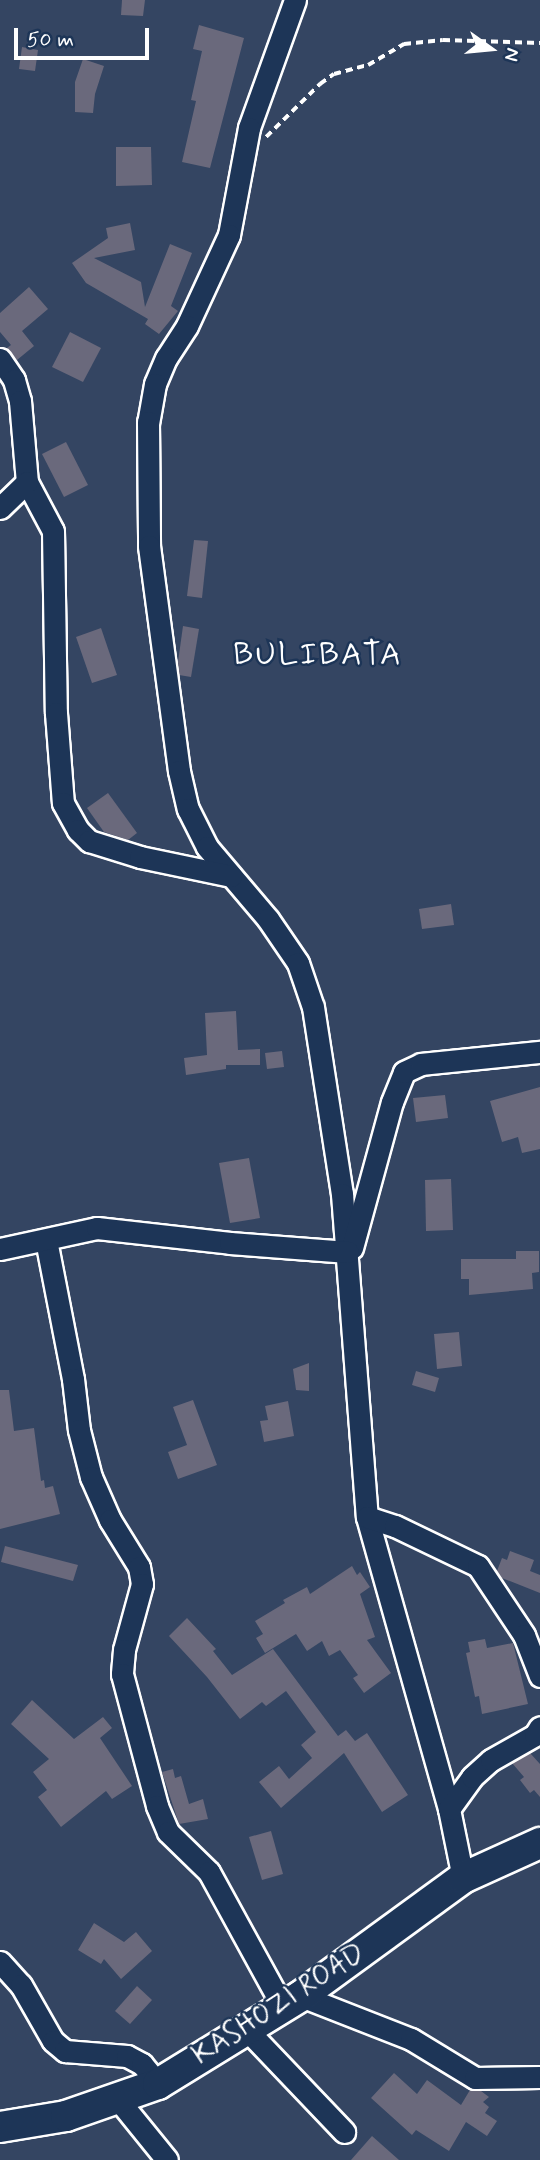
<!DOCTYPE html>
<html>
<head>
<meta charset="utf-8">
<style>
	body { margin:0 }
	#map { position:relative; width:540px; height:2160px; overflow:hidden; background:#344562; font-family:Mynerve,sans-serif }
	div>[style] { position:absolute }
	.building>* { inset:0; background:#6a697c }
	.path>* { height:3.5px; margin-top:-1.75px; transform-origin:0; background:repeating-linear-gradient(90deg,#fff 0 7px,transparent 0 12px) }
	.roads { filter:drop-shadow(2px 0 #fff) drop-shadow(-2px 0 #fff) drop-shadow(0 2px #fff) drop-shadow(0 -2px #fff) }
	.street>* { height:21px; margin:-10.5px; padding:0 10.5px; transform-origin:10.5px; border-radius:10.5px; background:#1d3557 }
	.secondary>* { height:30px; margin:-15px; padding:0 15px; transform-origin:15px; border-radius:15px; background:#1d3557 }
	span { translate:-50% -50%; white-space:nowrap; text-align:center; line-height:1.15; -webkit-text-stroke:5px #1d3557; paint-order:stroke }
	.street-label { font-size:28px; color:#fff }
	.quarter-label { font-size:32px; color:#fff; letter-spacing:2px }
	.north { position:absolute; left:456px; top:14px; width:70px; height:70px; -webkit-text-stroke:5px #1d3557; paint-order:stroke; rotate:105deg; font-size:19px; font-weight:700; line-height:28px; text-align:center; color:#fff }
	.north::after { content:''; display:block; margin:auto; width:24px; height:32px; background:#fff; clip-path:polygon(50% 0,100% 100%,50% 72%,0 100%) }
	.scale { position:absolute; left:14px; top:28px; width:135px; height:32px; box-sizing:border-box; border:4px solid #fff; border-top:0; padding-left:9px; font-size:21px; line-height:24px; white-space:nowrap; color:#fff; -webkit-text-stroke:5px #1d3557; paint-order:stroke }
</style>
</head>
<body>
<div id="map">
	<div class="building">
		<div style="clip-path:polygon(122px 0,145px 0,143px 16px,121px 15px)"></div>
		<div style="clip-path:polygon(199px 25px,244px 38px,210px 168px,182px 162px,196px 101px,191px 100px,202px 51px,193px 49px)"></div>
		<div style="clip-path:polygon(22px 47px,38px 50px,35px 71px,19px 69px)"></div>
		<div style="clip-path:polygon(83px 59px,104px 66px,95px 94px,93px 113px,75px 112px,75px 82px)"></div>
		<div style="clip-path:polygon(116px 147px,151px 147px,152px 185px,116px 186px)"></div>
		<div style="clip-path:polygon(130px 223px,135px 250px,94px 258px,141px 282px,145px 307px,170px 244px,192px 253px,171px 306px,178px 311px,159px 334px,145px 324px,148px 319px,86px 283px,72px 263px,108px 238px,106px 228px)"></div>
		<div style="clip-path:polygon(29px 287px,48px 309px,22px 331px,34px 346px,17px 360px,7px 348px,11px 345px,0 332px,0 313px)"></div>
		<div style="clip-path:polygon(70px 332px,101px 348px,83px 382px,52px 367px)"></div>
		<div style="clip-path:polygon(66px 442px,88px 485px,64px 497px,42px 454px)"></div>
		<div style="clip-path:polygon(194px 540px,208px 541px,202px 598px,187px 596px)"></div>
		<div style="clip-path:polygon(183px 626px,199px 629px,191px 677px,179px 675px,178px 662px)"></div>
		<div style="clip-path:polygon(101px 628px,117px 675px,92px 683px,76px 637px)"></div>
		<div style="clip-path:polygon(108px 793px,137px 833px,128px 840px,104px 832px,87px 808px)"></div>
		<div style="clip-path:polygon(451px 904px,454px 925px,422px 929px,419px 909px)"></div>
		<div style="clip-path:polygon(236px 1011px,238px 1050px,260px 1049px,260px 1065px,226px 1065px,226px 1069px,186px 1075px,184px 1058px,207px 1055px,205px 1013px)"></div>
		<div style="clip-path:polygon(282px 1051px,284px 1067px,267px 1069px,265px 1053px)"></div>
		<div style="clip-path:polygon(540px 1087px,540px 1149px,522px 1153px,518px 1137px,502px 1142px,490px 1101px)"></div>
		<div style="clip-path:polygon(445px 1095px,448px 1118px,416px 1122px,413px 1098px)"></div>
		<div style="clip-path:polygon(249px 1158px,260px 1218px,230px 1223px,219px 1163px)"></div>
		<div style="clip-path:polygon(451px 1179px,453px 1230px,426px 1231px,425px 1180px)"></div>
		<div style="clip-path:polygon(516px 1251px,539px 1251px,539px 1272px,532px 1273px,533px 1289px,469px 1295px,469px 1279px,461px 1279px,461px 1259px,516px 1259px)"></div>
		<div style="clip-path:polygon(459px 1332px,462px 1366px,437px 1369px,434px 1334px)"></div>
		<div style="clip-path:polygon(309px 1363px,309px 1391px,296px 1390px,293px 1369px)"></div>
		<div style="clip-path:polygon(416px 1371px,439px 1378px,435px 1392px,412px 1385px)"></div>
		<div style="clip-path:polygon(0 1390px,9px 1390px,14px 1431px,34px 1428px,41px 1481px,44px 1480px,45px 1488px,53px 1486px,60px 1514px,0 1529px)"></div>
		<div style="clip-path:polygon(193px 1400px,217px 1465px,178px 1479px,168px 1452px,187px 1445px,173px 1407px)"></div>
		<div style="clip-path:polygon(288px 1401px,294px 1436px,264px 1442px,260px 1421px,268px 1420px,265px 1406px)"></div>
		<div style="clip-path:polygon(5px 1546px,78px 1565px,73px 1581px,1px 1562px)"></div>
		<div style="clip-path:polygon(510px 1551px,534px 1560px,530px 1571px,540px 1575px,540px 1593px,502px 1578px,497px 1571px,502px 1558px,507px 1560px)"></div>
		<div style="clip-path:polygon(352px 1566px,357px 1575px,360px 1572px,370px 1587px,360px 1594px,375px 1637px,367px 1640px,391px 1673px,364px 1693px,353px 1678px,358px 1675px,340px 1650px,329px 1656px,322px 1641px,307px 1651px,296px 1634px,265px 1653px,256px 1638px,263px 1634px,255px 1621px,285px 1603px,283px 1600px,307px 1587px,310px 1594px)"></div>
		<div style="clip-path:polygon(187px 1618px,216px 1649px,213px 1651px,232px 1675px,273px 1649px,338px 1736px,346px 1730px,355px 1741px,367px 1733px,408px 1795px,382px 1812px,344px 1753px,281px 1808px,259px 1782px,279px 1766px,289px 1779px,312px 1758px,301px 1745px,316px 1732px,286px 1691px,266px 1706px,262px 1702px,240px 1719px,207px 1677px,169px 1636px)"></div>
		<div style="clip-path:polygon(485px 1639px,487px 1648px,513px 1643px,528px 1704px,482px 1714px,479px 1696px,475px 1697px,466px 1653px,470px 1652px,468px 1642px)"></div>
		<div style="clip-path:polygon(32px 1700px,74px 1739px,103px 1717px,112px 1728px,100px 1738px,132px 1786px,112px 1799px,106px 1791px,61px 1827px,38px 1797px,47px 1790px,33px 1772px,49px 1759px,11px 1724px)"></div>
		<div style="clip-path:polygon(530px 1753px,540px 1764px,540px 1797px,534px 1790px,530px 1793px,520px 1780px,524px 1777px,512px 1763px)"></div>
		<div style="clip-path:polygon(173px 1769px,175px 1778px,181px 1776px,189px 1804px,203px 1799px,208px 1819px,179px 1824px,162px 1772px)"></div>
		<div style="clip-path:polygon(271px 1831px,283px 1874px,262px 1880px,249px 1837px)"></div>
		<div style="clip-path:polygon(94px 1923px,124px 1942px,136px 1932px,152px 1951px,121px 1979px,104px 1959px,101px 1964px,78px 1950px)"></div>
		<div style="clip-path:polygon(137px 1986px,152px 2000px,130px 2024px,115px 2011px)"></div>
		<div style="clip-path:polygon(394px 2073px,417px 2094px,427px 2080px,461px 2105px,470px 2090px,481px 2091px,489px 2097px,483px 2102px,489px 2107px,485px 2113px,497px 2121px,487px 2136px,466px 2122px,449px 2151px,416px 2130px,412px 2135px,371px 2098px)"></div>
		<div style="clip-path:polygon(372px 2136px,399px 2160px,351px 2160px)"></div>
	</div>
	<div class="path">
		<div style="left:266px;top:137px;width:76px;rotate:-44.5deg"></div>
		<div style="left:320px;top:84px;width:17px;rotate:-36deg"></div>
		<div style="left:334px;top:74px;width:35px;rotate:-15deg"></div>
		<div style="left:368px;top:65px;width:42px;rotate:-30.3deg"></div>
		<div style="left:404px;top:44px;width:39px;rotate:-6deg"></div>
		<div style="left:443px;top:40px;width:97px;rotate:1.8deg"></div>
	</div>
	<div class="roads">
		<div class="street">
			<div style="left:295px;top:0;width:136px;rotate:109.8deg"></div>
			<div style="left:249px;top:128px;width:109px;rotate:100.6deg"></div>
			<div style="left:229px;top:235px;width:100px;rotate:114.8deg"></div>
			<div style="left:187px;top:326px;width:38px;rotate:123deg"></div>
			<div style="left:166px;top:358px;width:28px;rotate:113deg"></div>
			<div style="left:155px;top:384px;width:39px;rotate:100deg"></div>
			<div style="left:148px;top:422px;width:124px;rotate:89.5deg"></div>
			<div style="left:149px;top:546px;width:227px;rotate:82.4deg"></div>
			<div style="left:179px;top:771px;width:39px;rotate:77deg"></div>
			<div style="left:188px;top:809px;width:42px;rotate:63.4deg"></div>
			<div style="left:207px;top:847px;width:94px;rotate:49.7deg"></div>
			<div style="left:268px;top:919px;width:53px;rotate:55.7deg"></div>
			<div style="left:298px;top:963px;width:46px;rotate:71.2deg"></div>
			<div style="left:313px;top:1007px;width:189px;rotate:81.2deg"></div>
			<div style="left:342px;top:1194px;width:324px;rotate:85.6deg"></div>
			<div style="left:367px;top:1517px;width:303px;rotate:74.3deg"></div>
			<div style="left:449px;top:1809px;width:70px;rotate:78.5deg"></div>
			<div style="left:0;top:359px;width:25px;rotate:56deg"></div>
			<div style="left:14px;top:380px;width:22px;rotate:74deg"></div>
			<div style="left:20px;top:401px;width:81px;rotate:85.1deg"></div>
			<div style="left:27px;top:482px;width:55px;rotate:62deg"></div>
			<div style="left:53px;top:531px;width:182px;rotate:89.1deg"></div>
			<div style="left:56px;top:713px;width:90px;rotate:85.6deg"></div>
			<div style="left:63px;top:803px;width:31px;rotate:61deg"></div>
			<div style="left:78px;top:830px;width:16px;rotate:45deg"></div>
			<div style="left:89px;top:841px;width:53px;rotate:17.4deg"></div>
			<div style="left:140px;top:857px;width:93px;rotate:11.8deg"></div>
			<div style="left:0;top:508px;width:37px;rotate:-44deg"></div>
			<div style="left:46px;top:1240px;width:142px;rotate:79deg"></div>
			<div style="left:73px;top:1379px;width:51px;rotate:83.3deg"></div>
			<div style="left:79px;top:1430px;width:49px;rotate:75.7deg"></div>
			<div style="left:91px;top:1477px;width:47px;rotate:66.2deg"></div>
			<div style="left:110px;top:1520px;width:55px;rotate:58.3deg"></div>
			<div style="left:139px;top:1567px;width:17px;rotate:80deg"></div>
			<div style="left:142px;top:1584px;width:68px;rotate:105.3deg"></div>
			<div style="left:124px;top:1650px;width:24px;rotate:95deg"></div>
			<div style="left:122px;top:1674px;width:137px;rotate:75.1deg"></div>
			<div style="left:157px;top:1806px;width:28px;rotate:67deg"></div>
			<div style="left:168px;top:1832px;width:57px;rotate:44.3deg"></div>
			<div style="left:209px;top:1872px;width:154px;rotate:61.3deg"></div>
			<div style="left:352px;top:1248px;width:151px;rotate:-74.7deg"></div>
			<div style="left:392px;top:1102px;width:32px;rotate:-68deg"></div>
			<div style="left:404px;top:1072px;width:19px;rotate:-25deg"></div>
			<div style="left:421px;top:1064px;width:120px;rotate:-5.8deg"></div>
			<div style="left:0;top:1249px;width:99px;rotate:-12.2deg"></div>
			<div style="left:97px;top:1228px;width:134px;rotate:6.4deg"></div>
			<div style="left:230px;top:1243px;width:118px;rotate:4.4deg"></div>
			<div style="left:367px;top:1517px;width:29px;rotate:18deg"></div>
			<div style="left:395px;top:1526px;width:92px;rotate:25.7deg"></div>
			<div style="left:478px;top:1566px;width:83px;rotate:56.3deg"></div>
			<div style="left:524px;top:1635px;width:44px;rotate:68.7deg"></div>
			<div style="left:449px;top:1809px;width:39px;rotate:-54deg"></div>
			<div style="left:472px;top:1777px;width:25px;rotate:-42deg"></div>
			<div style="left:491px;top:1760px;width:51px;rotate:-29.6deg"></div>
			<div style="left:535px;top:1735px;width:9px;rotate:-58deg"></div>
			<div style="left:0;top:1962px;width:31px;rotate:48deg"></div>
			<div style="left:21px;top:1985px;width:64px;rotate:60.3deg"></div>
			<div style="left:53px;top:2041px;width:16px;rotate:40deg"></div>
			<div style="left:65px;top:2051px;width:62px;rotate:4.6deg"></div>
			<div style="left:127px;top:2056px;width:17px;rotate:28deg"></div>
			<div style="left:142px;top:2064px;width:26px;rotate:51deg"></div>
			<div style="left:301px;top:1996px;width:118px;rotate:21.4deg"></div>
			<div style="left:411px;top:2039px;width:75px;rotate:31.4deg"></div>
			<div style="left:475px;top:2078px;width:65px;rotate:-0.9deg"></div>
			<div style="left:247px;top:2030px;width:141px;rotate:46.4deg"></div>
			<div style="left:116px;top:2097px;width:81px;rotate:51deg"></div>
		</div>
		<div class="secondary">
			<div style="left:0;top:2127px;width:67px;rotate:-9.5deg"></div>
			<div style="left:66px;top:2116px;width:97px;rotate:-19.2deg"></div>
			<div style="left:158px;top:2084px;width:168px;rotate:-31.6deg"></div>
			<div style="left:301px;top:1996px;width:200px;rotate:-36.1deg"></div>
			<div style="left:463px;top:1878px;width:85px;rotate:-24.4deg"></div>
		</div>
	</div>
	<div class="street-label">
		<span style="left:279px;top:2005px;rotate:-33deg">KASHOZI ROAD</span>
	</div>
	<div class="quarter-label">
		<span style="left:318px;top:655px">BULIBATA</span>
	</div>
	<div class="north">N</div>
	<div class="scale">50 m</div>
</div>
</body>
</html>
